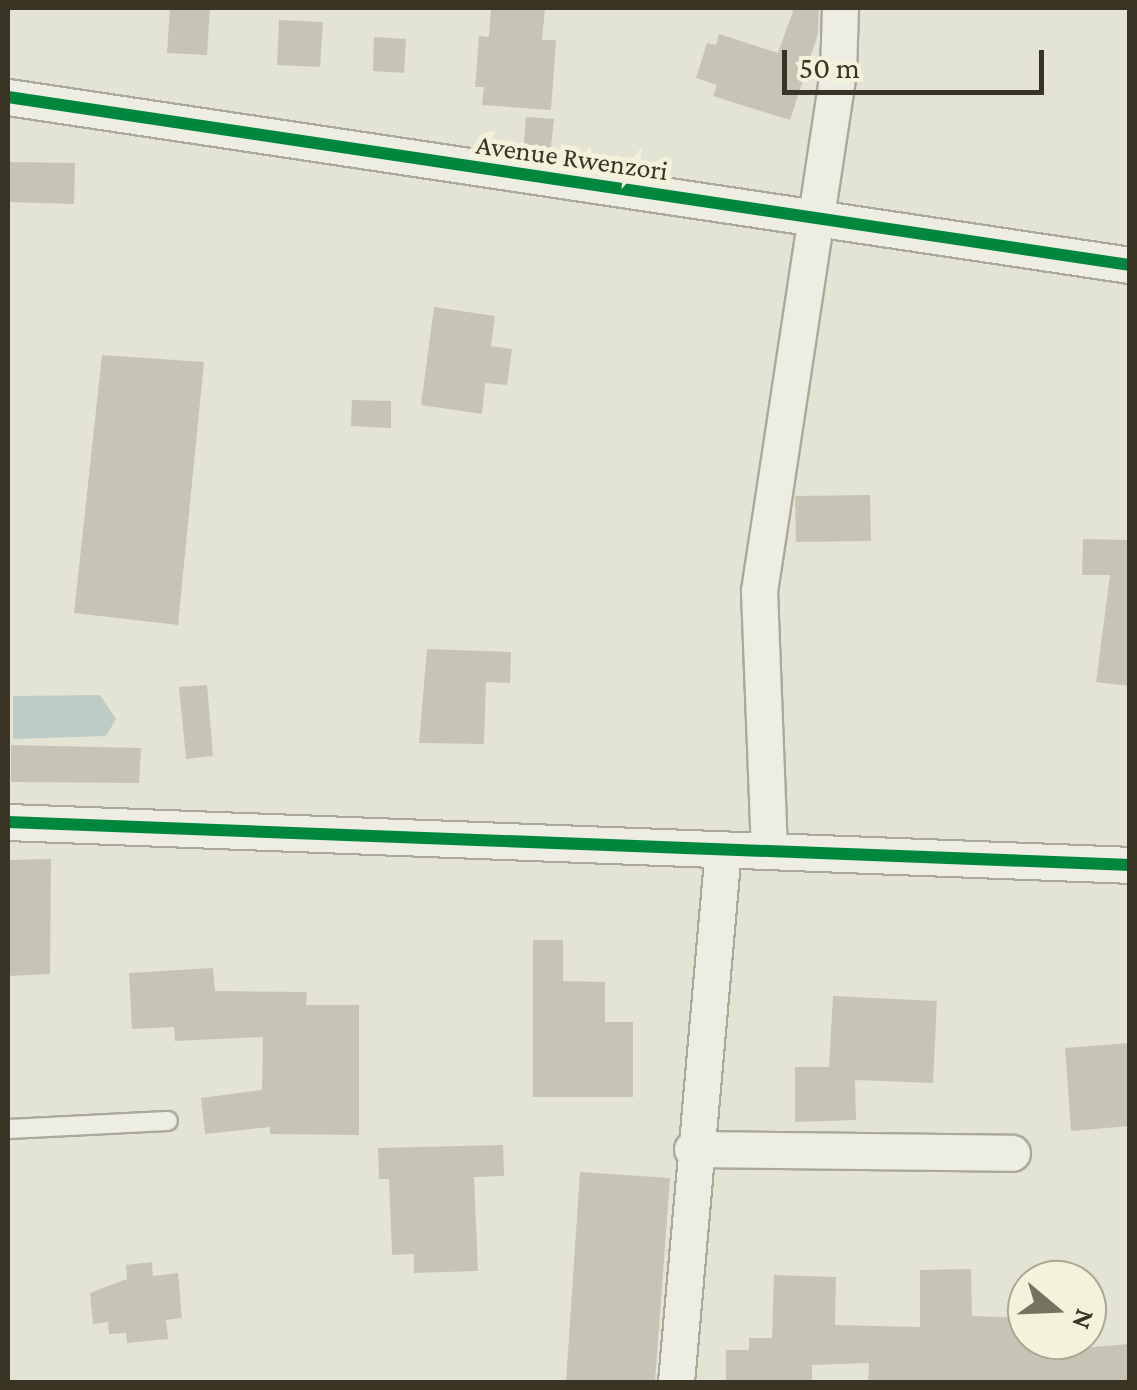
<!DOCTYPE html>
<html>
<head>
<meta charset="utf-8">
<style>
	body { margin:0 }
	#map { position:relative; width:1137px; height:1390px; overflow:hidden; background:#e4e4d4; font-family:"Crimson Pro",serif }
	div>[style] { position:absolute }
	.water>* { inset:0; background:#bdccc6 }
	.building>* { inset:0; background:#c8c4b5 }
	.roads { filter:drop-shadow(2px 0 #aaa99c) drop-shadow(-2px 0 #aaa99c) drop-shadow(0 2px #aaa99c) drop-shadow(0 -2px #aaa99c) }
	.service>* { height:18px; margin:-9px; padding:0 9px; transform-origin:9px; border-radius:9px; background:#edede3 }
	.minor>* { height:35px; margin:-17.5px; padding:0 17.5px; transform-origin:17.5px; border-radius:17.5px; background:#edede3 }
	.cycleway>* { height:12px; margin:-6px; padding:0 6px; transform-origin:6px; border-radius:6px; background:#00873e }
	span { translate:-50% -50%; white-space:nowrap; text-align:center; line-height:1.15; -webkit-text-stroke:10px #f3f3dc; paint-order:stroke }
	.street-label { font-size:28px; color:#393423 }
	.frame { position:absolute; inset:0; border:10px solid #393423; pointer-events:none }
	.north { position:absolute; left:1007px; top:1260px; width:100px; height:100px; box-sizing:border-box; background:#f3f3dc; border:2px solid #a9a792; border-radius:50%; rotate:109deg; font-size:28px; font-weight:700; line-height:40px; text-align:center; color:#393423 }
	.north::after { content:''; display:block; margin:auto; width:35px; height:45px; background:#757261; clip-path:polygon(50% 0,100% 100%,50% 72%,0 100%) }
	.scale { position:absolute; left:782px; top:50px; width:262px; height:45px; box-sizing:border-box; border:5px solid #393423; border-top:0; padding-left:12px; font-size:30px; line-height:35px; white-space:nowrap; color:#393423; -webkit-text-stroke:8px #f3f3dc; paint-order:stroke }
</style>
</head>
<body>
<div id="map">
	<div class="water">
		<div style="clip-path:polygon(100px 695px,116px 719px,106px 736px,13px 739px,13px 696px)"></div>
	</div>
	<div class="building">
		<div style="clip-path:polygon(170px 8px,210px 8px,207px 55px,167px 53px)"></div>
		<div style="clip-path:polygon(491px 8px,545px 9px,542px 40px,556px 40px,551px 110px,482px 105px,484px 87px,475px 87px,479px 36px,489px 37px)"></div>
		<div style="clip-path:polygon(794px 8px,819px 8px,818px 34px,790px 120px,713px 96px,717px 85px,696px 78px,707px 43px,716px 45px,719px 34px,778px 53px)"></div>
		<div style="clip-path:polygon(279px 20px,323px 22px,320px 67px,277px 65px)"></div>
		<div style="clip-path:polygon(374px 37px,406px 39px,404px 73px,373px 71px)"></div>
		<div style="clip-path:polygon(526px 117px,554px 119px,550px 156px,523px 153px)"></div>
		<div style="clip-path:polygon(8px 162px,75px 163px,74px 204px,8px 202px)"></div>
		<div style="clip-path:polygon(434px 307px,495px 316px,491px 346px,512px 349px,507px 385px,485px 383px,482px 414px,421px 405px)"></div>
		<div style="clip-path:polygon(102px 355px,204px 362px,178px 625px,74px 613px)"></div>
		<div style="clip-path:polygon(352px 400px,391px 401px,391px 428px,351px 426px)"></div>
		<div style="clip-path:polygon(870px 495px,871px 541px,796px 542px,795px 496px)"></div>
		<div style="clip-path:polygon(1083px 539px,1130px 540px,1130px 686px,1096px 682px,1110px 575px,1082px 575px)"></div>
		<div style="clip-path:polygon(427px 649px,511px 652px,510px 683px,486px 682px,484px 744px,419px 743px)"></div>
		<div style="clip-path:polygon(207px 685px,213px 756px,186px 759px,179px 687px)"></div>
		<div style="clip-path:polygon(11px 745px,141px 748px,139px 783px,11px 782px)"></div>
		<div style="clip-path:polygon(51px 859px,50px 974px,8px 976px,8px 860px)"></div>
		<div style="clip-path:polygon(533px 940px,563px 940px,563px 981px,605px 982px,605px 1022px,633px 1022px,633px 1097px,533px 1097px)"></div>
		<div style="clip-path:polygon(213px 968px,215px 991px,307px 992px,306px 1005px,359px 1005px,359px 1135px,270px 1134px,270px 1127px,205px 1134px,201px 1098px,262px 1090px,263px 1037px,175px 1041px,174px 1027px,132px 1029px,129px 973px)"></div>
		<div style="clip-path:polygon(833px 996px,937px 1001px,933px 1083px,855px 1080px,856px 1120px,795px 1122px,795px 1067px,829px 1067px)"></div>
		<div style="clip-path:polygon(1130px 1043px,1130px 1126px,1071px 1131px,1065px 1048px)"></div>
		<div style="clip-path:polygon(503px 1145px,504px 1176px,474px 1177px,478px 1271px,414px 1273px,414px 1254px,392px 1255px,389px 1179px,379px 1179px,378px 1148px)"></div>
		<div style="clip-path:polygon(580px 1172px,670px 1178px,655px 1382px,566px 1382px)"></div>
		<div style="clip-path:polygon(152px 1262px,153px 1276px,178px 1273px,182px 1318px,166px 1320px,168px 1339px,127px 1343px,126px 1333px,109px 1334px,108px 1322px,93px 1324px,90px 1293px,127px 1279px,126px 1265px)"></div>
		<div style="clip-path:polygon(971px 1269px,972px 1316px,1027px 1318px,1031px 1352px,1130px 1344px,1130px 1382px,868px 1382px,869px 1363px,812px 1365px,812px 1382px,726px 1382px,726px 1350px,749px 1350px,749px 1338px,772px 1338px,774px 1275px,836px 1277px,835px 1325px,920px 1327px,920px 1270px)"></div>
	</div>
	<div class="roads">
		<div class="service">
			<div style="left:8px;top:1129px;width:160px;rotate:-2.9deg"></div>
		</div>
		<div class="minor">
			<div style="left:8px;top:97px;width:1135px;rotate:8.52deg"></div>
			<div style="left:8px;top:822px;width:1123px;rotate:2.19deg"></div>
			<div style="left:769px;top:851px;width:260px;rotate:-92.2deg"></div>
			<div style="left:759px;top:591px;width:525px;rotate:-81.35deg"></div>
			<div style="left:838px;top:72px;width:64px;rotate:-88.2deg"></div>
			<div style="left:692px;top:1149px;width:320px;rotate:0.7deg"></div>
			<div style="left:676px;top:1382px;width:535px;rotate:-84.96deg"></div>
		</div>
	</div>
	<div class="cycleway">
		<div style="left:8px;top:97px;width:1135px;rotate:8.52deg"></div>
		<div style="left:8px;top:822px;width:1123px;rotate:2.19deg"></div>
	</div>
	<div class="street-label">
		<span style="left:572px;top:158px;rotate:8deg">Avenue Rwenzori</span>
	</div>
	<div class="frame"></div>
	<div class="north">N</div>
	<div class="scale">50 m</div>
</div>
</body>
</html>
